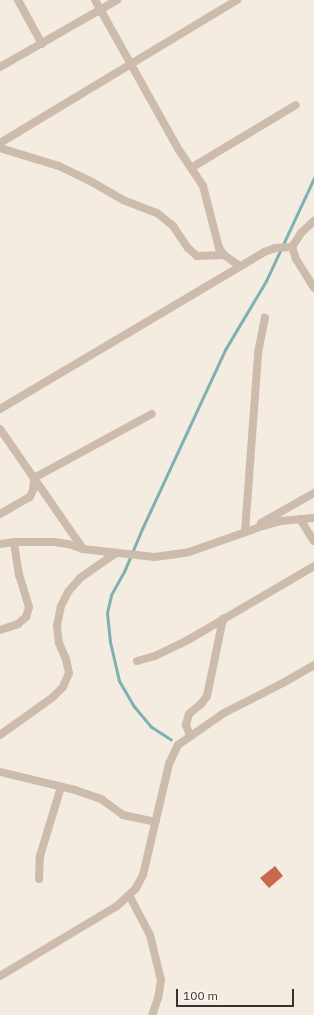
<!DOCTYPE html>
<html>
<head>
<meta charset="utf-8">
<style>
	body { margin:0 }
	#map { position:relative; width:314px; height:1015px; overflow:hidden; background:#f4ebe1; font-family:"IBM Plex Sans",sans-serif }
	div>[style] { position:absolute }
	.stream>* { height:2.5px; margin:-1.25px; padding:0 1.25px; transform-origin:1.25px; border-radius:1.25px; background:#7fb0b2 }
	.building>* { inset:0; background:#c8694b }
	.minor>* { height:8px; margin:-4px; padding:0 4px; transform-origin:4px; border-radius:4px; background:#cdbbac }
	span { translate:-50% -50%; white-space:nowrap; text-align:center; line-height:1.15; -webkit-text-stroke:3px #fbf5ee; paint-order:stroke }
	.scale { position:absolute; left:176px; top:989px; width:118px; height:18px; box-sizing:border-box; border:2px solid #3b302b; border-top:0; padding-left:5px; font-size:12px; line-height:14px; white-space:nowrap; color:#3b302b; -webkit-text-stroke:3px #fbf5ee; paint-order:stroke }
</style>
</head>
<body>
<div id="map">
	<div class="stream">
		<div style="left:171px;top:740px;width:24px;rotate:-147deg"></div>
		<div style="left:151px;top:727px;width:26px;rotate:-130deg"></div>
		<div style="left:134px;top:707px;width:30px;rotate:-120deg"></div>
		<div style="left:119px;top:681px;width:40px;rotate:-103deg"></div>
		<div style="left:110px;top:642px;width:29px;rotate:-96deg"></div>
		<div style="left:107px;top:613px;width:18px;rotate:-77deg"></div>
		<div style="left:111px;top:595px;width:26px;rotate:-61deg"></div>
		<div style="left:124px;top:572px;width:47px;rotate:-67.3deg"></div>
		<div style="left:142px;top:529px;width:197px;rotate:-65.1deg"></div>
		<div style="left:225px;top:350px;width:80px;rotate:-59.3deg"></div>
		<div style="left:266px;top:281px;width:114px;rotate:-65deg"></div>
	</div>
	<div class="building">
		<div style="clip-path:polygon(275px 866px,283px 876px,269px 888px,260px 878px)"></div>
	</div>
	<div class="minor">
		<div style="left:18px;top:0;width:50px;rotate:61.4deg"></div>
		<div style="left:95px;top:0;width:172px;rotate:60.8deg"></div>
		<div style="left:179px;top:150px;width:43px;rotate:56.3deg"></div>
		<div style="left:203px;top:186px;width:64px;rotate:75.5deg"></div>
		<div style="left:219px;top:248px;width:9px;rotate:54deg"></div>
		<div style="left:224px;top:255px;width:19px;rotate:35deg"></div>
		<div style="left:0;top:67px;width:135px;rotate:-29.8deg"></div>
		<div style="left:0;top:143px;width:277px;rotate:-31.1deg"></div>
		<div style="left:0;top:148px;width:62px;rotate:17deg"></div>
		<div style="left:59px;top:166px;width:37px;rotate:26deg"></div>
		<div style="left:92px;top:182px;width:36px;rotate:30deg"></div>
		<div style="left:123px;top:200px;width:36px;rotate:21deg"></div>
		<div style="left:157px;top:213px;width:21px;rotate:39deg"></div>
		<div style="left:173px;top:226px;width:27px;rotate:56deg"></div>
		<div style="left:188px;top:248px;width:12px;rotate:42deg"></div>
		<div style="left:197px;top:256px;width:27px;rotate:-2deg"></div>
		<div style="left:191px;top:168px;width:122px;rotate:-31deg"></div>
		<div style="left:292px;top:247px;width:13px;rotate:72deg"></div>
		<div style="left:296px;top:259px;width:34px;rotate:58deg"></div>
		<div style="left:292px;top:247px;width:17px;rotate:-57deg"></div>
		<div style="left:301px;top:233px;width:18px;rotate:-43deg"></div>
		<div style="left:0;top:409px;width:307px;rotate:-30.7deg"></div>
		<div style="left:264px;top:252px;width:12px;rotate:-20deg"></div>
		<div style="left:275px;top:248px;width:17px;rotate:-3deg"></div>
		<div style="left:0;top:429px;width:146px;rotate:55.3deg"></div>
		<div style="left:0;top:514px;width:34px;rotate:-30deg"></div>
		<div style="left:30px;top:497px;width:8px;rotate:-67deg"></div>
		<div style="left:33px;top:490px;width:12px;rotate:-85deg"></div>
		<div style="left:34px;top:478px;width:134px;rotate:-28.5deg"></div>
		<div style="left:300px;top:519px;width:26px;rotate:58deg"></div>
		<div style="left:261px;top:523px;width:61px;rotate:-29.5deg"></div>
		<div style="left:245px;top:532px;width:179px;rotate:-85.8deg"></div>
		<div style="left:258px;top:353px;width:36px;rotate:-79deg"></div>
		<div style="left:0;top:544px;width:14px;rotate:-8deg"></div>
		<div style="left:14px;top:542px;width:40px"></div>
		<div style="left:54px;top:542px;width:14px;rotate:8deg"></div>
		<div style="left:68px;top:544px;width:16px;rotate:18deg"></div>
		<div style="left:83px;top:549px;width:72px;rotate:6.3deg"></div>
		<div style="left:155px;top:557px;width:34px;rotate:-8deg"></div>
		<div style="left:189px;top:552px;width:78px;rotate:-19.4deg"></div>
		<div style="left:263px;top:526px;width:18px;rotate:-16deg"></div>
		<div style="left:280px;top:521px;width:34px;rotate:-5deg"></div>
		<div style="left:0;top:630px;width:19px;rotate:-18deg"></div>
		<div style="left:18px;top:624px;width:11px;rotate:-41deg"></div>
		<div style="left:26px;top:617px;width:10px;rotate:-73deg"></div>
		<div style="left:29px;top:607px;width:34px;rotate:-107deg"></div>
		<div style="left:19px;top:575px;width:33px;rotate:-99deg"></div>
		<div style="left:137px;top:661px;width:19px;rotate:-16deg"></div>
		<div style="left:155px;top:656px;width:37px;rotate:-26deg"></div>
		<div style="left:188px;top:640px;width:146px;rotate:-30.4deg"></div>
		<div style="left:0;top:735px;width:65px;rotate:-35.6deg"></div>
		<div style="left:53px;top:697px;width:14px;rotate:-45deg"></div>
		<div style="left:63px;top:687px;width:15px;rotate:-67deg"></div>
		<div style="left:69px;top:673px;width:14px;rotate:-102deg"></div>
		<div style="left:66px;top:659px;width:17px;rotate:-114deg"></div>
		<div style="left:59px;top:643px;width:17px;rotate:-97deg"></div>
		<div style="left:57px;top:626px;width:20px;rotate:-79deg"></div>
		<div style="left:61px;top:606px;width:16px;rotate:-63deg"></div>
		<div style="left:68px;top:592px;width:18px;rotate:-49deg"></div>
		<div style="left:80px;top:578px;width:44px;rotate:-34.8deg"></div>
		<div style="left:190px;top:736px;width:12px;rotate:-110deg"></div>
		<div style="left:186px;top:725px;width:11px;rotate:-75deg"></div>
		<div style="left:189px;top:714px;width:16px;rotate:-40deg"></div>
		<div style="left:201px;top:704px;width:10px;rotate:-53deg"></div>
		<div style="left:207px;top:696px;width:79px;rotate:-78.3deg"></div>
		<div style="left:0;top:772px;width:77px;rotate:13.5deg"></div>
		<div style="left:75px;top:790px;width:28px;rotate:19deg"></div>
		<div style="left:101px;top:799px;width:27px;rotate:36deg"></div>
		<div style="left:123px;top:815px;width:33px;rotate:12deg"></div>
		<div style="left:39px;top:879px;width:23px;rotate:-88deg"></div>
		<div style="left:40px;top:856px;width:72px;rotate:-73.1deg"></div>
		<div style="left:129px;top:895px;width:45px;rotate:62.3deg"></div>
		<div style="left:150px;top:935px;width:46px;rotate:76.3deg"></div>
		<div style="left:161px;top:980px;width:18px;rotate:99deg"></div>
		<div style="left:158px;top:998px;width:18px;rotate:109deg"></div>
		<div style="left:0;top:976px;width:136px;rotate:-30.9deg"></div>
		<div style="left:117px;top:906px;width:26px;rotate:-43deg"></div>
		<div style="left:136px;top:888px;width:15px;rotate:-62deg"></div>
		<div style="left:143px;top:875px;width:114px;rotate:-76.8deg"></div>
		<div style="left:169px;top:764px;width:21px;rotate:-65deg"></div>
		<div style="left:178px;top:745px;width:56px;rotate:-34.8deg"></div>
		<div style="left:224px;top:713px;width:66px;rotate:-27deg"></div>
		<div style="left:283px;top:683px;width:36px;rotate:-30deg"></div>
	</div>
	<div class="scale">100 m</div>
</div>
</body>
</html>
